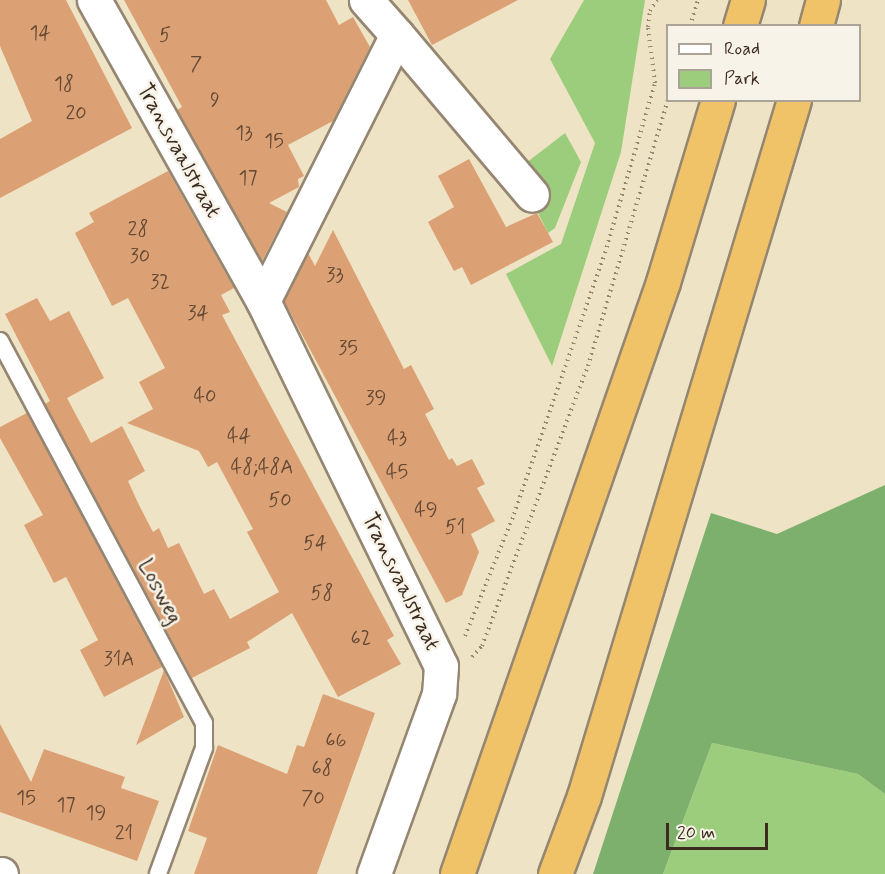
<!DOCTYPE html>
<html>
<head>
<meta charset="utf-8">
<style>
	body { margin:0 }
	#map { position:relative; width:885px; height:874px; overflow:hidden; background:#efe3c6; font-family:Mynerve,sans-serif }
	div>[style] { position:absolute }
	.green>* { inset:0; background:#9ccd7c }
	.forest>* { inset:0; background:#7db06c }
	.building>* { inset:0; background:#dba175 }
	.path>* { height:4px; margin-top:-2px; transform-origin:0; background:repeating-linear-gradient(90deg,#958672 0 1.5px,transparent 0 6px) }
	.roads { filter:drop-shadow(2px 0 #958672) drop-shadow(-2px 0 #958672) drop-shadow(0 2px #958672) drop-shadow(0 -2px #958672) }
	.lane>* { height:16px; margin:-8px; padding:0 8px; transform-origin:8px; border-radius:8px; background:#fff }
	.street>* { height:33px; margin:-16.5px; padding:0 16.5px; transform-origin:16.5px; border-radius:16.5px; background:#fff }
	.highway>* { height:33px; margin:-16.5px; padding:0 16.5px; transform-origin:16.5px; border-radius:16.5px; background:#f0c369 }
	span { translate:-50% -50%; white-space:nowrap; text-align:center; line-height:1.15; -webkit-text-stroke:5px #f7f3e8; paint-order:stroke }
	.number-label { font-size:20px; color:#634834 }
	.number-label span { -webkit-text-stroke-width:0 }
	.street-label { font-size:22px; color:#3b2a1e }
	.legend { position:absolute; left:666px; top:24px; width:195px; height:78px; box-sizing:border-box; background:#f7f3e8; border:2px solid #aca397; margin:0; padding:8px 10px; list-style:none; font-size:18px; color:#3b2a1e }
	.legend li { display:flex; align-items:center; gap:12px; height:30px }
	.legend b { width:30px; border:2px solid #aca397 }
	.scale { position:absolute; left:666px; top:823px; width:102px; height:27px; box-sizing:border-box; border:3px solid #3b2a1e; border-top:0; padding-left:8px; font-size:18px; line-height:21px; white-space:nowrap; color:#3b2a1e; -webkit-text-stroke:4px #f7f3e8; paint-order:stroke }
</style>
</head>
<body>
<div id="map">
	<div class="green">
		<div style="clip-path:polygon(584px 0,645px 0,621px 152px,552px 366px,506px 274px,561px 244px,595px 143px,550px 59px)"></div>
		<div style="clip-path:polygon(565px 133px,581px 162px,555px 228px,548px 233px,537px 211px,543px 194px,526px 163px)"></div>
		<div style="clip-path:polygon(712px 743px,858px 774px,885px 794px,885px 874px,663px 874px)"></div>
	</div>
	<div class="forest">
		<div style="clip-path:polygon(885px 485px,885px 794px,858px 774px,712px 743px,663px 874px,593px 874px,711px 513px,777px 534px)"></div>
	</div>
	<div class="building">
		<div style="clip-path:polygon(0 0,66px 0,132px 128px,0 198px,0 139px,32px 121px,0 46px)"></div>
		<div style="clip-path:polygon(124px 0,326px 0,339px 25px,353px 17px,370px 47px,333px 121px,288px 145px,304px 176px,298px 179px,299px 187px,269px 203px,287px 212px,262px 261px,177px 110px,182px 107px)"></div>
		<div style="clip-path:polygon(408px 0,518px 0,432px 45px)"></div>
		<div style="clip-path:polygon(469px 159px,506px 227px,537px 213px,553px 242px,471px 285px,462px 267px,454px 271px,428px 222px,454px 207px,438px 176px)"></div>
		<div style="clip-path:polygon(168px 171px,234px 288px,221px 295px,230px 312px,222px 315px,394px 636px,387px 640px,401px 664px,338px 697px,292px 613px,247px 642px,250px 648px,192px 678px,45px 404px,50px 401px,5px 314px,37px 298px,50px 321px,69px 311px,104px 378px,67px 398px,91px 443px,122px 426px,145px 471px,128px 481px,139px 505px,153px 532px,159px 528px,168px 548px,179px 543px,204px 594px,214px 589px,230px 619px,279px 592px,247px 532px,253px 529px,217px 462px,208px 467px,199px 451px,127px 423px,153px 409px,139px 382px,165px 368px,128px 298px,112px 306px,75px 233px,94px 222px,89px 213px)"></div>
		<div style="clip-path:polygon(333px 230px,404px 369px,411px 365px,434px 409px,425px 414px,449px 460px,452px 458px,457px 466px,472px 459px,485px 484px,477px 488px,495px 521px,471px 534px,479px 552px,462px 595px,446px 603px,284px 301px,308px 253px,315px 266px)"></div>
		<div style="clip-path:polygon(27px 413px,162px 667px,104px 697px,80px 650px,98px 640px,66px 577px,54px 583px,24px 525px,43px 515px,0 438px,0 427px)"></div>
		<div style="clip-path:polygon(164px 670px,184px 717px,136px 745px,153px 700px)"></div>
		<div style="clip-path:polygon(323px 694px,375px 713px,317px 874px,194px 874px,207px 838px,188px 831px,218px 745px,287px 774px,297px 745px,304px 747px)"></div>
		<div style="clip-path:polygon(0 724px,31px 782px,44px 749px,125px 777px,121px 788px,159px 801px,137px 861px,0 812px)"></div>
	</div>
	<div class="path">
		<div style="left:690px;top:26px;width:27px;rotate:-73deg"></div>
		<div style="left:465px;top:636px;width:131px;rotate:-68.1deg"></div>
		<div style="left:514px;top:514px;width:276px;rotate:-70.8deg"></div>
		<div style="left:605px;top:253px;width:177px;rotate:-73.6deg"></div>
		<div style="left:655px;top:83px;width:56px;rotate:-97.1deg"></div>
		<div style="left:648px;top:27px;width:16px;rotate:-83deg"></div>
		<div style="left:650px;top:11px;width:13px;rotate:-58deg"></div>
		<div style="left:472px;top:657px;width:15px;rotate:-48deg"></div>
		<div style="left:482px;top:646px;width:299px;rotate:-69.3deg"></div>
		<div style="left:588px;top:366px;width:278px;rotate:-73.3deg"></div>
	</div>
	<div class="roads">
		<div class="lane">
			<div style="left:0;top:341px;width:433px;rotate:61.9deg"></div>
			<div style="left:204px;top:723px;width:25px;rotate:90deg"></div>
			<div style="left:204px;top:748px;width:134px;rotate:110.1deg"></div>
		</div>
		<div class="street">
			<div style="left:94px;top:0;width:345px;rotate:60.7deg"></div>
			<div style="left:263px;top:301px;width:406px;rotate:64deg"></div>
			<div style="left:441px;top:666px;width:28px;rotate:94deg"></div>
			<div style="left:439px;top:694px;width:191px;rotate:109.9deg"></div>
			<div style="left:397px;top:35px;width:209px;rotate:49.8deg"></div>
			<div style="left:263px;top:301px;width:298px;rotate:-63.3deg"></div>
			<div style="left:397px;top:35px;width:47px;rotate:-131.5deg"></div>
			<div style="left:0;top:874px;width:1px"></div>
		</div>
		<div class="highway">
			<div style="left:740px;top:26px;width:27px;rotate:-73deg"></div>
			<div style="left:816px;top:26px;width:27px;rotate:-75deg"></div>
			<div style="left:457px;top:874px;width:627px;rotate:-70.81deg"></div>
			<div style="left:663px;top:282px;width:190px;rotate:-73.2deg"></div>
			<div style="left:555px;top:874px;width:83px;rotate:-69.6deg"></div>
			<div style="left:584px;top:796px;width:727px;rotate:-73.21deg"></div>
		</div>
	</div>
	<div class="number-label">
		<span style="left:40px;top:33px">14</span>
		<span style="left:165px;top:35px">5</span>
		<span style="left:196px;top:64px">7</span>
		<span style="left:64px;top:84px">18</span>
		<span style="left:215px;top:100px">9</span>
		<span style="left:76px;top:113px">20</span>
		<span style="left:244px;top:133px">13</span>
		<span style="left:274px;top:141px">15</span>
		<span style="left:248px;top:178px">17</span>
		<span style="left:138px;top:229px">28</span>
		<span style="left:140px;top:256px">30</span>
		<span style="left:335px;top:275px">33</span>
		<span style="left:160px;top:282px">32</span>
		<span style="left:198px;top:313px">34</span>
		<span style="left:348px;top:348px">35</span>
		<span style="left:205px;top:396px">40</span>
		<span style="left:376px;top:398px">39</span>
		<span style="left:239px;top:436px">44</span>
		<span style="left:397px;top:438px">43</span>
		<span style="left:262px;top:467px">48;48A</span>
		<span style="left:397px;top:472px">45</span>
		<span style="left:280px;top:500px">50</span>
		<span style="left:426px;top:510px">49</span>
		<span style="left:455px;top:527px">51</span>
		<span style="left:315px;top:543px">54</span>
		<span style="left:322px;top:593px">58</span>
		<span style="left:361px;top:638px">62</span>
		<span style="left:119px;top:659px">31A</span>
		<span style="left:336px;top:740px">66</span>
		<span style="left:322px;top:768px">68</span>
		<span style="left:26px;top:798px">15</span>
		<span style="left:313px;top:798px">70</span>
		<span style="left:66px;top:805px">17</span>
		<span style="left:96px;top:813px">19</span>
		<span style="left:124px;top:833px">21</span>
	</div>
	<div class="street-label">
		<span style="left:178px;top:151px;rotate:61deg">Transvaalstraat</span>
		<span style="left:400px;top:582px;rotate:64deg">Transvaalstraat</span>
		<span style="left:159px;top:592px;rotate:62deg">Losweg</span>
	</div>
	<ul class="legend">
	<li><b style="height:8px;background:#fff"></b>Road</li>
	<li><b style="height:16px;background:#9ccd7c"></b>Park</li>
	</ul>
	<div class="scale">20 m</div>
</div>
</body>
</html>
